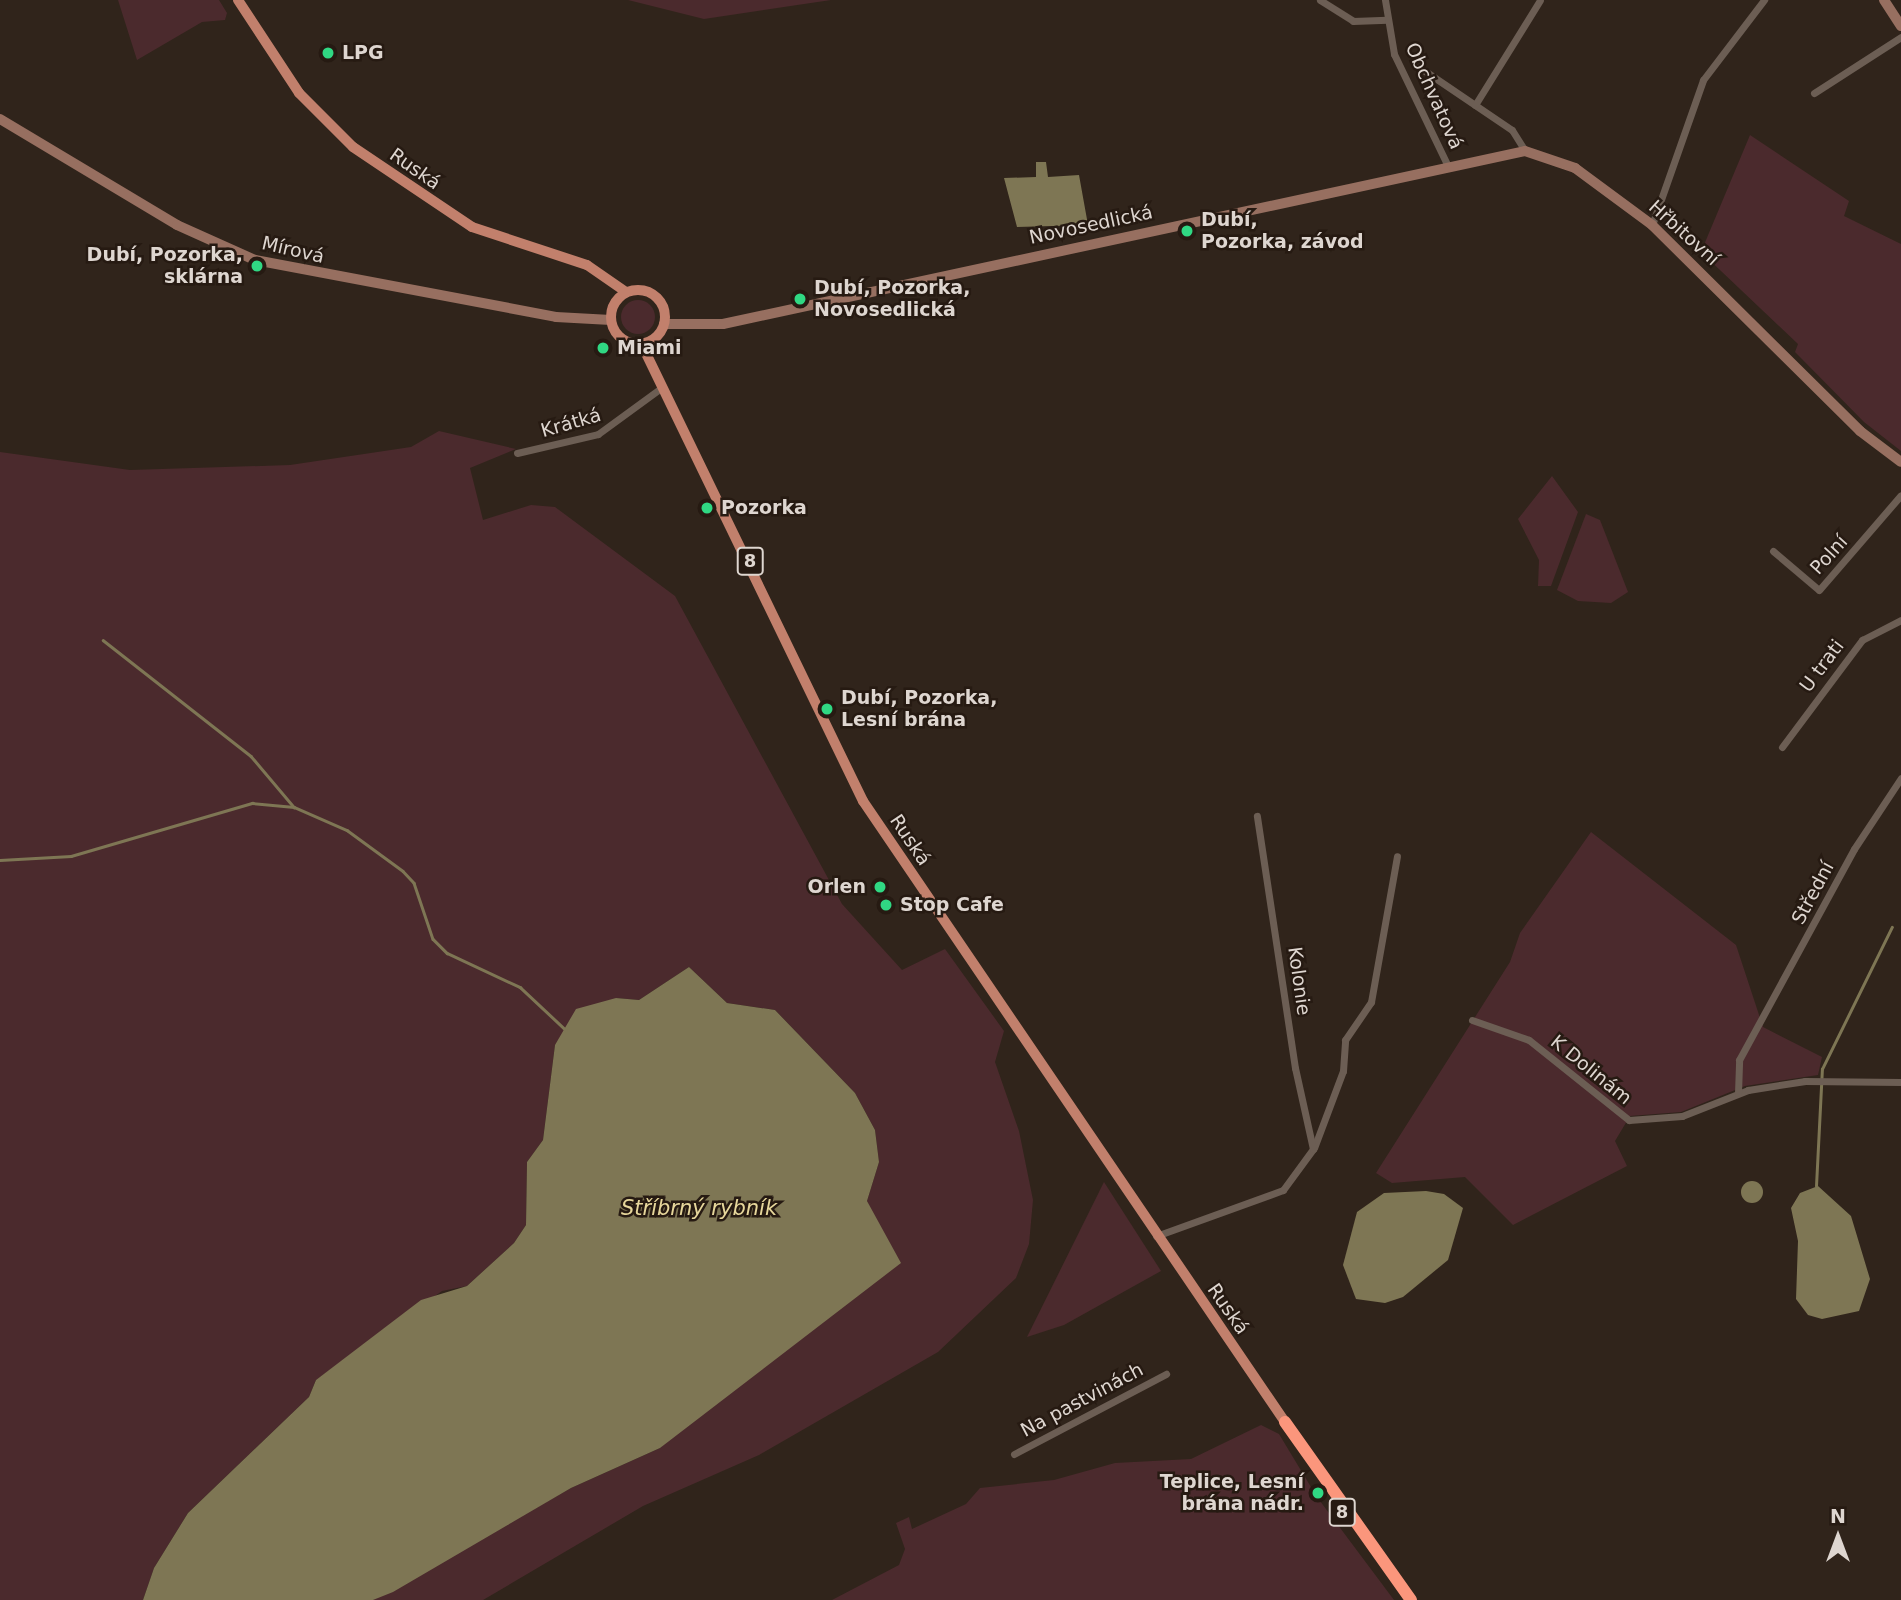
<!DOCTYPE html>
<html>
<head>
<meta charset="utf-8">
<style>
	body { margin:0 }
	#map { position:relative; width:1901px; height:1600px; overflow:hidden; background:#30241b; font-family:"DejaVu Sans",sans-serif }
	div>[style] { position:absolute }
	.green>* { inset:0; background:#4b2a2d }
	.round { border-radius:50% }
	.water>* { inset:0; background:#7e7654 }
	.stream>* { height:2.5px; margin:-1.25px; padding:0 1.25px; transform-origin:1.25px; border-radius:1.25px; background:#7e7654 }
	.street>* { height:7px; margin:-3.5px; padding:0 3.5px; transform-origin:3.5px; border-radius:3.5px; background:#6c5e54 }
	.secondary>* { height:10px; margin:-5px; padding:0 5px; transform-origin:5px; border-radius:5px; background:#976f60 }
	.primary>* { height:10px; margin:-5px; padding:0 5px; transform-origin:5px; border-radius:5px; background:#c2806c }
	.primary>.ring { margin:-5px; padding:0; box-sizing:content-box; background:none; border:10px solid #c2806c; border-radius:50% }
	.highway>* { height:12px; margin:-6px; padding:0 6px; transform-origin:6px; border-radius:6px; background:#fb967c }
	.dots>* { width:19px; height:19px; translate:-50% -50%; box-sizing:border-box; border:4px solid #261a12; border-radius:50% }
	span { translate:-50% -50%; white-space:nowrap; text-align:center; line-height:1.15; -webkit-text-stroke:5px #261a12; paint-order:stroke }
	.shield-label span { padding:2px 5px; background:#261a12; border:2px solid; border-radius:5px; -webkit-text-stroke-width:0 }
	.shield-label { font-size:18px; color:#ded6d0; font-weight:700 }
	.poi-label { font-size:19px; color:#ded6d0; font-weight:700 }
	.left { translate:0 -50%; text-align:left }
	.right { translate:-100% -50%; text-align:right }
	.street-label { font-size:19px; color:#ded6d0 }
	.water-label { font-size:21px; color:#e7d79b; font-style:italic }
	.north { position:absolute; left:1803px; top:1502px; width:70px; height:70px; -webkit-text-stroke:5px #261a12; paint-order:stroke; rotate:0deg; font-size:19px; font-weight:700; line-height:28px; text-align:center; color:#ded6d0 }
	.north::after { content:''; display:block; margin:auto; width:24px; height:32px; background:#ded6d0; clip-path:polygon(50% 0,100% 100%,50% 72%,0 100%) }
</style>
</head>
<body>
<div id="map">
	<div class="green">
		<div style="clip-path:polygon(118px 0,219px 0,227px 13px,225px 20px,202px 22px,137px 60px)"></div>
		<div style="clip-path:polygon(628px 0,831px 0,704px 19px)"></div>
		<div style="clip-path:polygon(1750px 135px,1849px 201px,1844px 216px,1901px 244px,1901px 451px,1864px 422px,1795px 352px,1798px 344px,1701px 252px)"></div>
		<div class="round" style="left:621px;top:300px;width:34px;height:34px"></div>
		<div style="clip-path:polygon(439px 431px,516px 449px,470px 468px,483px 520px,531px 505px,555px 507px,675px 596px,842px 904px,902px 970px,945px 949px,1004px 1031px,995px 1062px,1019px 1131px,1033px 1200px,1029px 1244px,1016px 1278px,938px 1352px,759px 1455px,643px 1506px,483px 1600px,373px 1600px,571px 1488px,660px 1448px,883px 1240px,867px 1201px,879px 1162px,875px 1130px,855px 1093px,775px 1010px,727px 1003px,689px 967px,639px 1000px,616px 998px,555px 1045px,543px 1140px,527px 1162px,526px 1225px,514px 1243px,467px 1286px,442px 1291px,316px 1380px,309px 1397px,188px 1513px,154px 1568px,143px 1600px,0 1600px,0 452px,130px 470px,290px 465px,411px 447px)"></div>
		<div style="clip-path:polygon(1552px 476px,1578px 512px,1551px 586px,1538px 586px,1539px 560px,1518px 519px)"></div>
		<div style="clip-path:polygon(1586px 514px,1600px 520px,1628px 592px,1611px 603px,1578px 601px,1557px 590px)"></div>
		<div style="clip-path:polygon(1591px 832px,1736px 945px,1763px 1027px,1822px 1057px,1818px 1075px,1745px 1086px,1681px 1112px,1630px 1116px,1615px 1141px,1627px 1166px,1513px 1225px,1465px 1177px,1392px 1183px,1376px 1173px,1510px 962px,1520px 933px)"></div>
		<div style="clip-path:polygon(1104px 1182px,1161px 1271px,1064px 1325px,1027px 1337px)"></div>
		<div style="clip-path:polygon(1261px 1425px,1279px 1434px,1317px 1497px,1394px 1600px,832px 1600px,899px 1565px,905px 1549px,896px 1523px,909px 1517px,912px 1529px,966px 1504px,980px 1488px,1054px 1480px,1115px 1463px,1191px 1459px)"></div>
	</div>
	<div class="water">
		<div style="clip-path:polygon(1036px 162px,1046px 162px,1048px 177px,1079px 175px,1088px 225px,1017px 227px,1004px 178px,1036px 177px)"></div>
		<div style="clip-path:polygon(689px 967px,727px 1003px,775px 1010px,855px 1093px,875px 1130px,879px 1162px,867px 1201px,901px 1263px,660px 1448px,571px 1488px,393px 1592px,373px 1600px,143px 1600px,154px 1568px,188px 1513px,309px 1397px,316px 1380px,421px 1300px,467px 1286px,514px 1243px,526px 1225px,527px 1162px,543px 1140px,555px 1045px,576px 1009px,616px 998px,639px 1000px)"></div>
		<div class="round" style="left:1741px;top:1181px;width:22px;height:22px"></div>
		<div style="clip-path:polygon(1818px 1186px,1851px 1216px,1870px 1279px,1859px 1311px,1822px 1319px,1808px 1315px,1796px 1299px,1798px 1241px,1791px 1208px,1800px 1193px)"></div>
		<div style="clip-path:polygon(1426px 1191px,1444px 1194px,1463px 1208px,1448px 1260px,1403px 1297px,1385px 1303px,1356px 1299px,1343px 1265px,1357px 1212px,1384px 1193px)"></div>
	</div>
	<div class="stream">
		<div style="left:103px;top:640px;width:188px;rotate:38.1deg"></div>
		<div style="left:251px;top:756px;width:67px;rotate:49.9deg"></div>
		<div style="left:0;top:860px;width:71px;rotate:-3.2deg"></div>
		<div style="left:71px;top:856px;width:189px;rotate:-16.3deg"></div>
		<div style="left:252px;top:803px;width:42px;rotate:5.4deg"></div>
		<div style="left:294px;top:807px;width:58px;rotate:23.5deg"></div>
		<div style="left:347px;top:830px;width:69px;rotate:36.2deg"></div>
		<div style="left:403px;top:871px;width:16px;rotate:47deg"></div>
		<div style="left:414px;top:883px;width:59px;rotate:71.3deg"></div>
		<div style="left:433px;top:939px;width:20px;rotate:45deg"></div>
		<div style="left:447px;top:953px;width:81px;rotate:25deg"></div>
		<div style="left:520px;top:987px;width:63px;rotate:43.1deg"></div>
		<div style="left:1816px;top:1186px;width:117px;rotate:-87.1deg"></div>
		<div style="left:1822px;top:1069px;width:158px;rotate:-63.8deg"></div>
	</div>
	<div class="street">
		<div style="left:1320px;top:0;width:39px;rotate:32deg"></div>
		<div style="left:1353px;top:21px;width:34px;rotate:-2deg"></div>
		<div style="left:1385px;top:0;width:55px;rotate:80.5deg"></div>
		<div style="left:1394px;top:54px;width:122px;rotate:64.3deg"></div>
		<div style="left:1419px;top:67px;width:112px;rotate:34.1deg"></div>
		<div style="left:1512px;top:130px;width:25px;rotate:58deg"></div>
		<div style="left:1814px;top:93px;width:103px;rotate:-32.8deg"></div>
		<div style="left:1475px;top:105px;width:123px;rotate:-58.2deg"></div>
		<div style="left:1652px;top:225px;width:154px;rotate:-70.6deg"></div>
		<div style="left:1703px;top:80px;width:101px;rotate:-52.7deg"></div>
		<div style="left:517px;top:453px;width:83px;rotate:-13.2deg"></div>
		<div style="left:598px;top:434px;width:78px;rotate:-36.1deg"></div>
		<div style="left:1773px;top:551px;width:60px;rotate:40.3deg"></div>
		<div style="left:1819px;top:590px;width:125px;rotate:-49.2deg"></div>
		<div style="left:1782px;top:747px;width:134px;rotate:-53.2deg"></div>
		<div style="left:1862px;top:640px;width:44px;rotate:-27.1deg"></div>
		<div style="left:1472px;top:1020px;width:60px;rotate:19.3deg"></div>
		<div style="left:1529px;top:1040px;width:128px;rotate:38.7deg"></div>
		<div style="left:1629px;top:1120px;width:53px;rotate:-4.3deg"></div>
		<div style="left:1682px;top:1116px;width:71px;rotate:-21.5deg"></div>
		<div style="left:1748px;top:1090px;width:58px;rotate:-9deg"></div>
		<div style="left:1805px;top:1081px;width:96px;rotate:0.6deg"></div>
		<div style="left:1738px;top:1093px;width:33px;rotate:-88deg"></div>
		<div style="left:1739px;top:1060px;width:240px;rotate:-61.4deg"></div>
		<div style="left:1854px;top:849px;width:85px;rotate:-56.5deg"></div>
		<div style="left:1314px;top:1148px;width:82px;rotate:-69.4deg"></div>
		<div style="left:1343px;top:1071px;width:31px;rotate:-86deg"></div>
		<div style="left:1345px;top:1040px;width:46px;rotate:-55.6deg"></div>
		<div style="left:1371px;top:1002px;width:148px;rotate:-79.9deg"></div>
		<div style="left:1156px;top:1236px;width:135px;rotate:-19.9deg"></div>
		<div style="left:1283px;top:1190px;width:51px;rotate:-53.8deg"></div>
		<div style="left:1313px;top:1149px;width:83px;rotate:-102.5deg"></div>
		<div style="left:1295px;top:1068px;width:255px;rotate:-98.6deg"></div>
		<div style="left:1014px;top:1454px;width:172px;rotate:-27.8deg"></div>
	</div>
	<div class="secondary">
		<div style="left:1884px;top:0;width:31px;rotate:57deg"></div>
		<div style="left:0;top:119px;width:206px;rotate:30.9deg"></div>
		<div style="left:177px;top:225px;width:85px;rotate:24.2deg"></div>
		<div style="left:255px;top:260px;width:306px;rotate:10.7deg"></div>
		<div style="left:556px;top:317px;width:55px;rotate:3.1deg"></div>
		<div style="left:664px;top:324px;width:59px"></div>
		<div style="left:723px;top:324px;width:820px;rotate:-12.17deg"></div>
		<div style="left:1525px;top:151px;width:53px;rotate:18.8deg"></div>
		<div style="left:1575px;top:168px;width:96px;rotate:36.5deg"></div>
		<div style="left:1652px;top:225px;width:293px;rotate:44.7deg"></div>
		<div style="left:1860px;top:431px;width:51px;rotate:37.1deg"></div>
	</div>
	<div class="primary">
		<div style="left:238px;top:0;width:111px;rotate:56.7deg"></div>
		<div style="left:299px;top:93px;width:76px;rotate:45deg"></div>
		<div style="left:353px;top:147px;width:143px;rotate:33.9deg"></div>
		<div style="left:472px;top:227px;width:121px;rotate:18.3deg"></div>
		<div style="left:587px;top:265px;width:47px;rotate:34.7deg"></div>
		<div class="ring" style="left:611px;top:290px;width:44px;height:44px"></div>
		<div style="left:641px;top:343px;width:509px;rotate:64.14deg"></div>
		<div style="left:863px;top:801px;width:751px;rotate:55.8deg"></div>
	</div>
	<div class="highway">
		<div style="left:1285px;top:1422px;width:218px;rotate:54.7deg"></div>
	</div>
	<div class="dots">
		<div style="left:328px;top:53px;background:#30d883"></div>
		<div style="left:1187px;top:231px;background:#30d883"></div>
		<div style="left:257px;top:266px;background:#30d883"></div>
		<div style="left:800px;top:299px;background:#30d883"></div>
		<div style="left:603px;top:348px;background:#30d883"></div>
		<div style="left:707px;top:508px;background:#30d883"></div>
		<div style="left:827px;top:709px;background:#30d883"></div>
		<div style="left:880px;top:887px;background:#30d883"></div>
		<div style="left:886px;top:905px;background:#30d883"></div>
		<div style="left:1318px;top:1493px;background:#30d883"></div>
	</div>
	<div class="shield-label">
		<span style="left:750px;top:561px">8</span>
		<span style="left:1342px;top:1512px">8</span>
	</div>
	<div class="poi-label">
		<span class="left" style="left:342px;top:53px">LPG</span>
		<span class="left" style="left:1201px;top:231px">Dubí,<br>Pozorka, závod</span>
		<span class="right" style="left:243px;top:266px">Dubí, Pozorka,<br>sklárna</span>
		<span class="left" style="left:814px;top:299px">Dubí, Pozorka,<br>Novosedlická</span>
		<span class="left" style="left:617px;top:348px">Miami</span>
		<span class="left" style="left:721px;top:508px">Pozorka</span>
		<span class="left" style="left:841px;top:709px">Dubí, Pozorka,<br>Lesní brána</span>
		<span class="right" style="left:866px;top:887px">Orlen</span>
		<span class="left" style="left:900px;top:905px">Stop Cafe</span>
		<span class="right" style="left:1304px;top:1493px">Teplice, Lesní<br>brána nádr.</span>
	</div>
	<div class="street-label">
		<span style="left:1434px;top:96px;rotate:66deg">Obchvatová</span>
		<span style="left:415px;top:169px;rotate:35deg">Ruská</span>
		<span style="left:1091px;top:225px;rotate:-12deg">Novosedlická</span>
		<span style="left:1684px;top:233px;rotate:42deg">Hřbitovní</span>
		<span style="left:293px;top:250px;rotate:13deg">Mírová</span>
		<span style="left:571px;top:423px;rotate:-16deg">Krátká</span>
		<span style="left:1829px;top:555px;rotate:-48deg">Polní</span>
		<span style="left:1822px;top:666px;rotate:-53deg">U trati</span>
		<span style="left:910px;top:840px;rotate:56deg">Ruská</span>
		<span style="left:1813px;top:893px;rotate:-62deg">Střední</span>
		<span style="left:1299px;top:981px;rotate:82deg">Kolonie</span>
		<span style="left:1591px;top:1070px;rotate:39deg">K Dolinám</span>
		<span style="left:1228px;top:1309px;rotate:55deg">Ruská</span>
		<span style="left:1082px;top:1400px;rotate:-28deg">Na pastvinách</span>
	</div>
	<div class="water-label">
		<span style="left:699px;top:1208px">Stříbrný rybník</span>
	</div>
	<div class="north">N</div>
</div>
</body>
</html>
